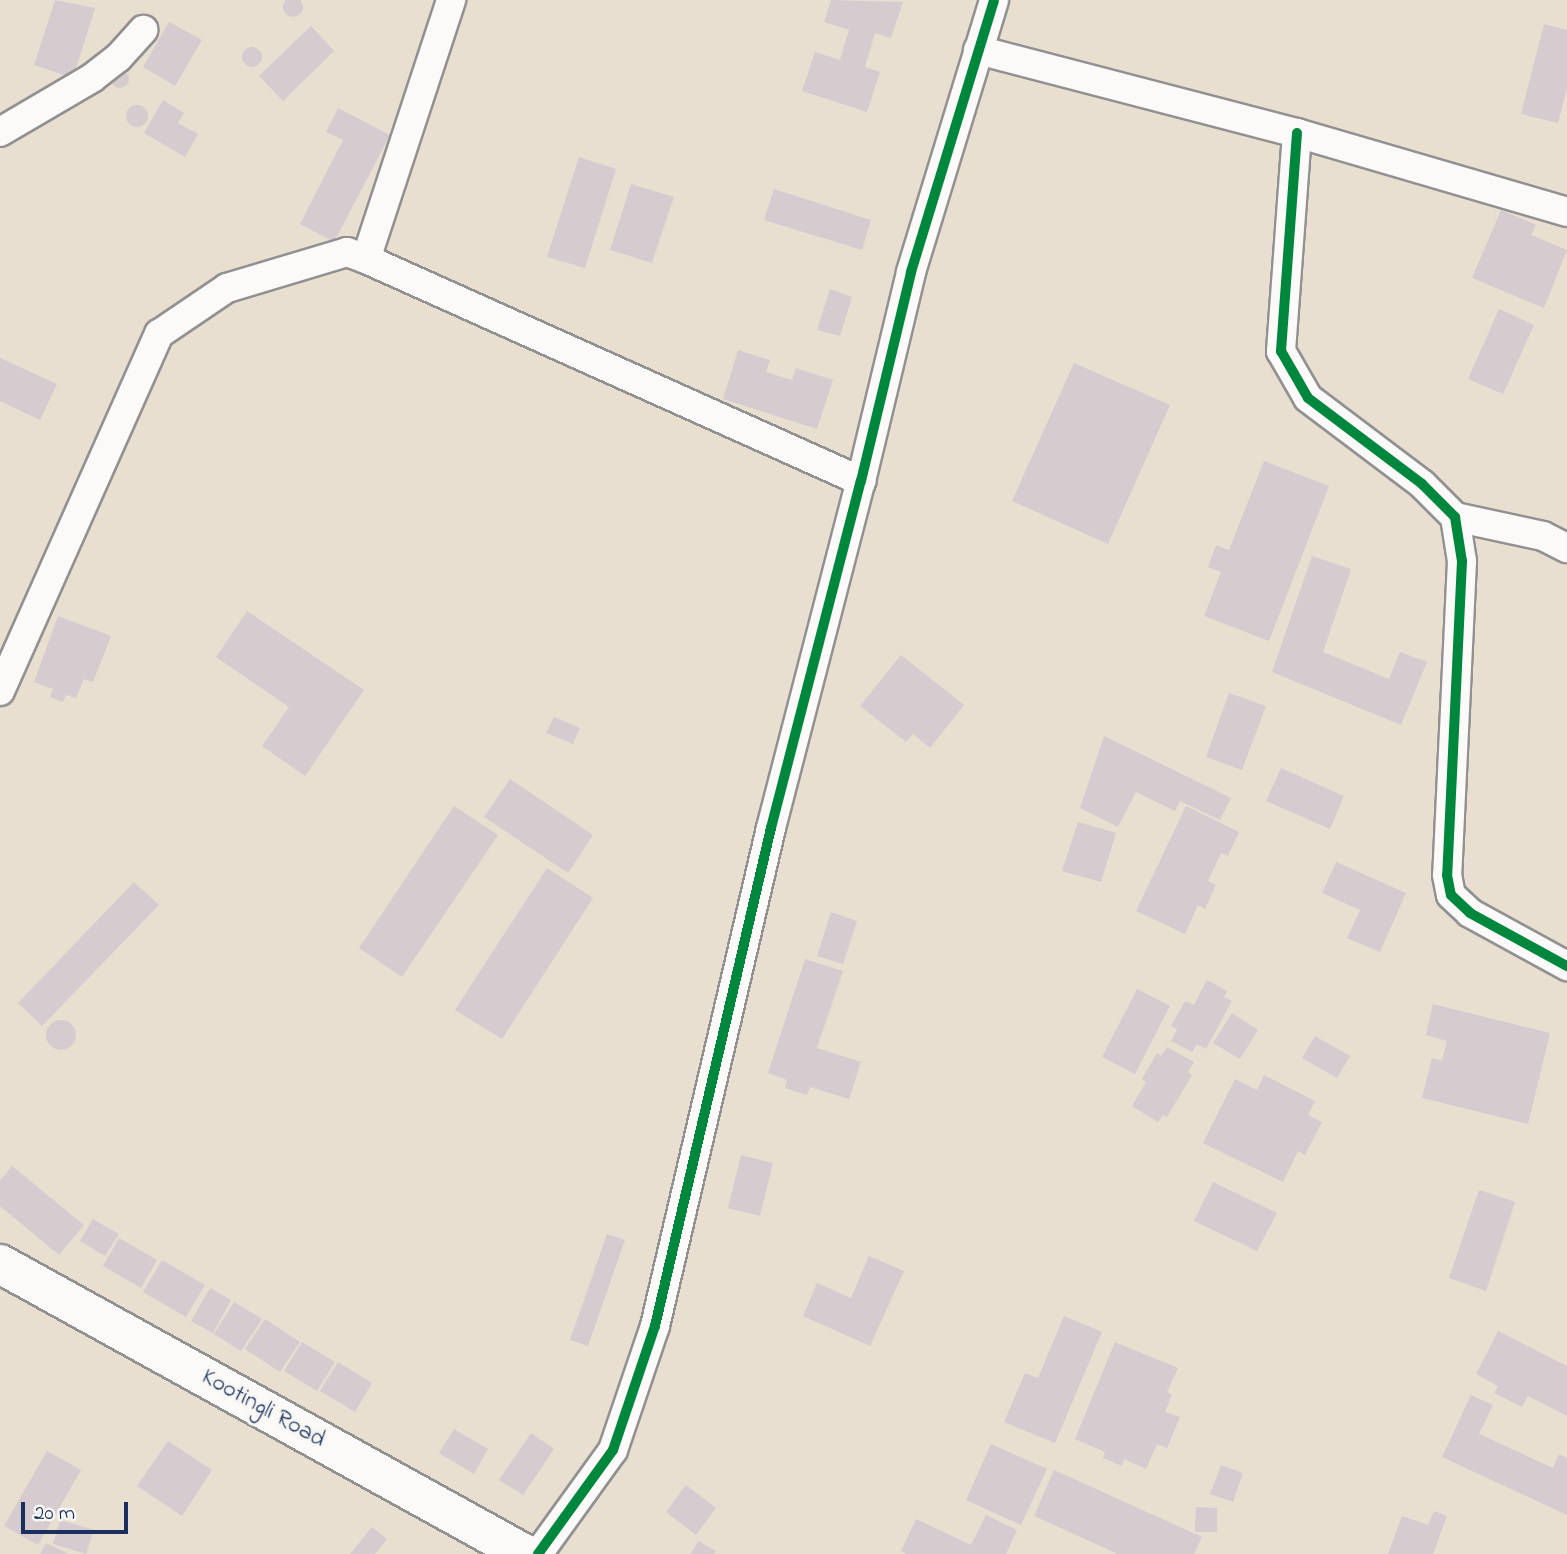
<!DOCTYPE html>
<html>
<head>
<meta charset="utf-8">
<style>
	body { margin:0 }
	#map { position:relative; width:1567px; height:1554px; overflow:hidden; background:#e8dfd1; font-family:"Indie Flower",sans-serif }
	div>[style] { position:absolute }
	.building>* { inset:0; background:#d6cbcf }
	.round { border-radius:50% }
	.roads { filter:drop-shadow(2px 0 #929191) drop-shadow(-2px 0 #929191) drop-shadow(0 2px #929191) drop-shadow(0 -2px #929191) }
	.street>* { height:28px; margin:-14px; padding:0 14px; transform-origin:14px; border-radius:14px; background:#fcfaf8 }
	.secondary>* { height:38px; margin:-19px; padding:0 19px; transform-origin:19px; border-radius:19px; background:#fcfaf8 }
	.cycleway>* { height:10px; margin:-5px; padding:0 5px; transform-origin:5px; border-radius:5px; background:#00873e }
	span { translate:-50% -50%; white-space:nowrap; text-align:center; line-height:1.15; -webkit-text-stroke:6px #f6f6f2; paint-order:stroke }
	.street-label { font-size:24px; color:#1b2f5e }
	.scale { position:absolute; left:21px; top:1502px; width:107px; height:32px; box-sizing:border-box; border:4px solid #1b2f5e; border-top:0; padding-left:9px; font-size:21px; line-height:24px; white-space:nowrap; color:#1b2f5e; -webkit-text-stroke:5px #f6f6f2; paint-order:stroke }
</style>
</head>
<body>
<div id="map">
	<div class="building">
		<div class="round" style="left:283px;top:-3px;width:20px;height:20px"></div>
		<div style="clip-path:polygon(55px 0,95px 8px,73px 78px,34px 65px)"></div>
		<div style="clip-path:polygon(831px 0,903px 2px,891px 38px,875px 33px,865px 67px,880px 72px,867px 112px,802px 91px,815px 52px,840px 60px,849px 30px,824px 22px)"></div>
		<div style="clip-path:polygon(169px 22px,202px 40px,175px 86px,143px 67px)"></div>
		<div style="clip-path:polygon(1544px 24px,1567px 30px,1567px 88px,1558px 123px,1521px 114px)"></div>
		<div style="clip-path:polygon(311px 26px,334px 51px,283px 101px,259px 76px)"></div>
		<div class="round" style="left:242px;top:47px;width:20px;height:20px"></div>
		<div class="round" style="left:111px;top:70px;width:18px;height:18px"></div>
		<div style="clip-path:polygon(163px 100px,184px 113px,178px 123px,198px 134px,185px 157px,144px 133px)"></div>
		<div class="round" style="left:126px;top:105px;width:22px;height:22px"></div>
		<div style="clip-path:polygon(338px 108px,390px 135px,334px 242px,300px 224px,343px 140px,326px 132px)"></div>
		<div style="clip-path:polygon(579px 157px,616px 169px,585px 268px,547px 257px)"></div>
		<div style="clip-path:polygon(631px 184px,674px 197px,652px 263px,610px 250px)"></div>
		<div style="clip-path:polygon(774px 189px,871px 220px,862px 250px,764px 220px)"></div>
		<div style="clip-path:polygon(1501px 210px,1536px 225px,1531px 235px,1567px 250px,1544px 308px,1472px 278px)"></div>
		<div style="clip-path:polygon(830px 289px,852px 297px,840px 336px,817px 330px)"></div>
		<div style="clip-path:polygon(1499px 309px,1534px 325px,1503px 394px,1468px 379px)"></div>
		<div style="clip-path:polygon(738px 350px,770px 360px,766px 372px,792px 380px,796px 368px,833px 380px,817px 429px,723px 399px)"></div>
		<div style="clip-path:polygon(0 358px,57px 384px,40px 420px,0 401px)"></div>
		<div style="clip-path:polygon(1074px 363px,1170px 405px,1108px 544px,1012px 501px)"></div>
		<div style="clip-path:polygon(1264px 461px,1329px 486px,1269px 641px,1204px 616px,1221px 572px,1208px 567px,1216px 545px,1229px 550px)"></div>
		<div style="clip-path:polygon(1312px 556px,1351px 569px,1323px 652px,1389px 679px,1400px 652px,1427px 662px,1401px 725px,1272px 672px)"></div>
		<div style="clip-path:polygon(247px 611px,364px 690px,305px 776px,262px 746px,289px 707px,216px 657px)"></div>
		<div style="clip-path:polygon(58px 616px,111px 636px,93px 682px,84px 679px,76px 698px,66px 695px,63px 702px,50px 697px,53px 689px,34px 682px)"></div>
		<div style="clip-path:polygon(901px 655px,964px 705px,930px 748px,913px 734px,906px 742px,860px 706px)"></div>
		<div style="clip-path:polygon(1229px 693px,1266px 706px,1242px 770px,1206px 757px)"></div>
		<div style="clip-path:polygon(554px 717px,580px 728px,573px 744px,546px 733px)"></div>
		<div style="clip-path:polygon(1104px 736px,1231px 798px,1220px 820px,1180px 801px,1175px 811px,1136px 792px,1118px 827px,1080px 808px)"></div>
		<div style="clip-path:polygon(1281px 768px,1344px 796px,1330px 829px,1266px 801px)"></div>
		<div style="clip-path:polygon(510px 779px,593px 835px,568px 873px,484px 817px)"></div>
		<div style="clip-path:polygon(454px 806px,498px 835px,402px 977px,359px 948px)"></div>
		<div style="clip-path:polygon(1186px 806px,1239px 832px,1228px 856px,1221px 853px,1208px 881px,1216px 885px,1205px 909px,1198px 905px,1185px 934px,1136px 911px)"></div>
		<div style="clip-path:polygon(1078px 822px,1116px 833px,1101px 882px,1062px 871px)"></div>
		<div style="clip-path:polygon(1336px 862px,1406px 893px,1380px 952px,1347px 938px,1360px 910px,1322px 893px)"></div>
		<div style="clip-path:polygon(547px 868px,593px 898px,502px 1039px,455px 1010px)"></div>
		<div style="clip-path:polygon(134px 882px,159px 905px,42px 1026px,18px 1003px)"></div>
		<div style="clip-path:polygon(831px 912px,857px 921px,843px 964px,817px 956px)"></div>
		<div style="clip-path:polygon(805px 959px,843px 971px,817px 1048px,861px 1062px,849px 1099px,810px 1087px,807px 1095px,785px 1088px,787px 1080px,768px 1073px)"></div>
		<div style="clip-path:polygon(1207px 980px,1227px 991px,1224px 997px,1232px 1001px,1206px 1049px,1197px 1044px,1192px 1052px,1171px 1041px,1177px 1029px,1171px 1026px,1185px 1001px,1194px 1005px)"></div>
		<div style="clip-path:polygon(1137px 989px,1170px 1006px,1135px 1074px,1102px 1057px)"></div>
		<div style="clip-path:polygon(1433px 1004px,1550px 1033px,1528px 1124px,1422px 1098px,1432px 1058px,1442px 1061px,1447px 1041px,1426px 1035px)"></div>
		<div style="clip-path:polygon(1232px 1013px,1258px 1030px,1240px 1059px,1213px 1043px)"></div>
		<div class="round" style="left:46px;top:1020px;width:30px;height:30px"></div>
		<div style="clip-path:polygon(1315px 1036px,1350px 1056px,1337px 1078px,1302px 1058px)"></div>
		<div style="clip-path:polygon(1167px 1047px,1194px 1062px,1188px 1072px,1192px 1075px,1167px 1117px,1163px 1115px,1158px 1122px,1132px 1106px,1146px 1082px,1142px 1079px,1157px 1053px,1161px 1056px)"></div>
		<div style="clip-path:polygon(1264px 1075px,1315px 1101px,1308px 1115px,1322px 1122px,1305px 1155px,1298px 1151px,1283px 1182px,1203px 1143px,1235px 1079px,1257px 1090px)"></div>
		<div style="clip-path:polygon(741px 1155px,773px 1163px,760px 1216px,728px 1208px)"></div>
		<div style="clip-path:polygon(12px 1166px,84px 1225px,59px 1255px,0 1206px,0 1181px)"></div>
		<div style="clip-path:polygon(1213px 1182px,1277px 1213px,1257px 1251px,1194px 1221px)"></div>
		<div style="clip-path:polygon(1479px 1190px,1515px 1202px,1486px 1291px,1449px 1278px)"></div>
		<div style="clip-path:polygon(93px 1219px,119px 1234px,105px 1256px,80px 1241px)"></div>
		<div style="clip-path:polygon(607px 1234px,625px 1240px,588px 1346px,570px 1340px)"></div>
		<div style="clip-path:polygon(119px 1238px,157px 1260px,141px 1288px,103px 1266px)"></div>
		<div style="clip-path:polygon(869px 1256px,904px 1271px,870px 1346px,803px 1316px,817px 1283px,851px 1298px)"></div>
		<div style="clip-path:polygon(162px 1260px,205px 1285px,186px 1317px,143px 1292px)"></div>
		<div style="clip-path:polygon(210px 1288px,231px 1300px,213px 1333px,191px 1321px)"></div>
		<div style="clip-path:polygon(234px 1302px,262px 1319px,241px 1351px,214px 1334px)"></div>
		<div style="clip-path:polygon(1064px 1316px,1102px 1332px,1055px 1443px,1004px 1422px,1025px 1373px,1038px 1378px)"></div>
		<div style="clip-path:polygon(265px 1319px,300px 1342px,280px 1372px,245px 1349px)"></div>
		<div style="clip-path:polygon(1498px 1331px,1567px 1366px,1567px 1416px,1528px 1396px,1522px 1407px,1494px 1393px,1498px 1386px,1476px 1374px)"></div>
		<div style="clip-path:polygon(302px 1342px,335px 1362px,317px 1391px,284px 1371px)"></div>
		<div style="clip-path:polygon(1115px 1342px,1178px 1368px,1167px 1392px,1172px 1395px,1165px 1412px,1180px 1417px,1167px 1448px,1157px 1444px,1146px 1469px,1124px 1459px,1122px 1466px,1103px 1458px,1105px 1452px,1075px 1439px)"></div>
		<div style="clip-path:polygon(338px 1362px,372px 1383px,355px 1412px,320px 1391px)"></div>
		<div style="clip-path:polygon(1471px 1395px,1493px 1405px,1479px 1434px,1553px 1468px,1559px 1454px,1567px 1458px,1567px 1515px,1442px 1457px)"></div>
		<div style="clip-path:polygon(454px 1429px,488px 1449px,474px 1474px,439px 1453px)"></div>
		<div style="clip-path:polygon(531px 1433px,554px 1449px,523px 1495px,499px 1480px)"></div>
		<div style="clip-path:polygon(168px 1441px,212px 1470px,182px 1516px,137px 1486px)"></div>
		<div style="clip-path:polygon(991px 1444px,1047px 1469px,1021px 1525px,966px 1500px)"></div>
		<div style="clip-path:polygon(47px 1451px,81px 1470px,38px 1545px,4px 1526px)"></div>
		<div style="clip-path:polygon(1221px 1465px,1243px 1473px,1233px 1502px,1210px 1494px)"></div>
		<div style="clip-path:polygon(1054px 1470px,1202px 1537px,1194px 1554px,1118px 1554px,1034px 1516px)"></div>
		<div style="clip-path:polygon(686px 1485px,716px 1508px,696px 1535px,666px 1512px)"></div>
		<div style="clip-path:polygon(1196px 1507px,1217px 1508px,1217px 1532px,1195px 1532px)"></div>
		<div style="clip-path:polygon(1434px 1511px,1447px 1516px,1433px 1554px,1388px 1554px,1402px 1516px,1428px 1525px)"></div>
		<div style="clip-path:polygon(986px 1515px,1017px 1530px,1006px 1554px,907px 1554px,901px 1551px,916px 1519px,971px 1545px)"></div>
		<div style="clip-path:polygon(60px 1520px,94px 1530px,86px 1554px,53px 1544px)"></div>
		<div style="clip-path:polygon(372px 1527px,387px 1539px,375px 1554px,350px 1554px)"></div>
		<div style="clip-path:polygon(698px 1541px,716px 1551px,714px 1554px,691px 1554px)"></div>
		<div style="clip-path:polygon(46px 1543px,69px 1554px,40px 1554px)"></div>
	</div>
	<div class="roads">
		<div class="street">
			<div style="left:978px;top:50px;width:330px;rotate:14.6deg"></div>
			<div style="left:1297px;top:133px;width:281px;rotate:16.3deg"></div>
			<div style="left:0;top:132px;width:107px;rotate:-30.4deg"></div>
			<div style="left:92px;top:78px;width:33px;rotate:-38deg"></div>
			<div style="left:118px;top:58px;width:38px;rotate:-48deg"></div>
			<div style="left:1297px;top:133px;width:219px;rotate:94.2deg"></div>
			<div style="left:1281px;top:351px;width:54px;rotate:60.1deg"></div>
			<div style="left:1308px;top:398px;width:143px;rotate:37deg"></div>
			<div style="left:1422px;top:484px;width:47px;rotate:45deg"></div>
			<div style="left:1455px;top:517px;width:45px;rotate:81deg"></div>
			<div style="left:1462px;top:561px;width:314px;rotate:92.7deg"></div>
			<div style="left:1447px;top:875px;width:20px;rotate:79deg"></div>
			<div style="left:1451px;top:895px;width:26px;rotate:43deg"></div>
			<div style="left:1470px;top:913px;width:111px;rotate:28.7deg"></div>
			<div style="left:366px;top:259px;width:543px;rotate:24.16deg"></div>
			<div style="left:1455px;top:517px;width:90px;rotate:12.2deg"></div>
			<div style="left:1543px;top:536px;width:27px;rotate:27deg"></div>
			<div style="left:0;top:691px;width:391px;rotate:-66deg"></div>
			<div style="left:159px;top:334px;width:82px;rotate:-34.1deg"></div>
			<div style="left:227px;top:288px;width:125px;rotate:-16.7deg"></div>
			<div style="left:347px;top:252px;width:20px;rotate:20deg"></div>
			<div style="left:366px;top:259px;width:273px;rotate:-71.8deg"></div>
			<div style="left:538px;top:1554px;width:128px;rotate:-54.2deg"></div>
			<div style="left:613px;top:1450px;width:131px;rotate:-71.3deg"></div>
			<div style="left:655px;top:1326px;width:511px;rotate:-76.89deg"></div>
			<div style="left:771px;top:828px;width:358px;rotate:-75.5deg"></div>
			<div style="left:861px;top:481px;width:215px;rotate:-76.5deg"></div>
			<div style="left:911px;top:272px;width:284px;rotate:-73deg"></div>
		</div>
		<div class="secondary">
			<div style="left:0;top:1264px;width:600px;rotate:28.92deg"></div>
		</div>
	</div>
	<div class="cycleway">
		<div style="left:1297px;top:133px;width:219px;rotate:94.2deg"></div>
		<div style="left:1281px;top:351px;width:54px;rotate:60.1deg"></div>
		<div style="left:1308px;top:398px;width:143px;rotate:37deg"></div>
		<div style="left:1422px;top:484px;width:47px;rotate:45deg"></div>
		<div style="left:1455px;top:517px;width:45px;rotate:81deg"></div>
		<div style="left:1462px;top:561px;width:314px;rotate:92.7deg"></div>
		<div style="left:1447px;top:875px;width:20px;rotate:79deg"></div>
		<div style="left:1451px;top:895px;width:26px;rotate:43deg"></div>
		<div style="left:1470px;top:913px;width:111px;rotate:28.7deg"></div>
		<div style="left:538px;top:1554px;width:128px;rotate:-54.2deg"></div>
		<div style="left:613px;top:1450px;width:131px;rotate:-71.3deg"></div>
		<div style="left:655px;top:1326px;width:511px;rotate:-76.89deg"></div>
		<div style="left:771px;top:828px;width:358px;rotate:-75.5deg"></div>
		<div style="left:861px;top:481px;width:215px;rotate:-76.5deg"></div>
		<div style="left:911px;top:272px;width:284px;rotate:-73deg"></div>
	</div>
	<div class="street-label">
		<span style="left:263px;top:1409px;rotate:29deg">Kootingli Road</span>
	</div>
	<div class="scale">20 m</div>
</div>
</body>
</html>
